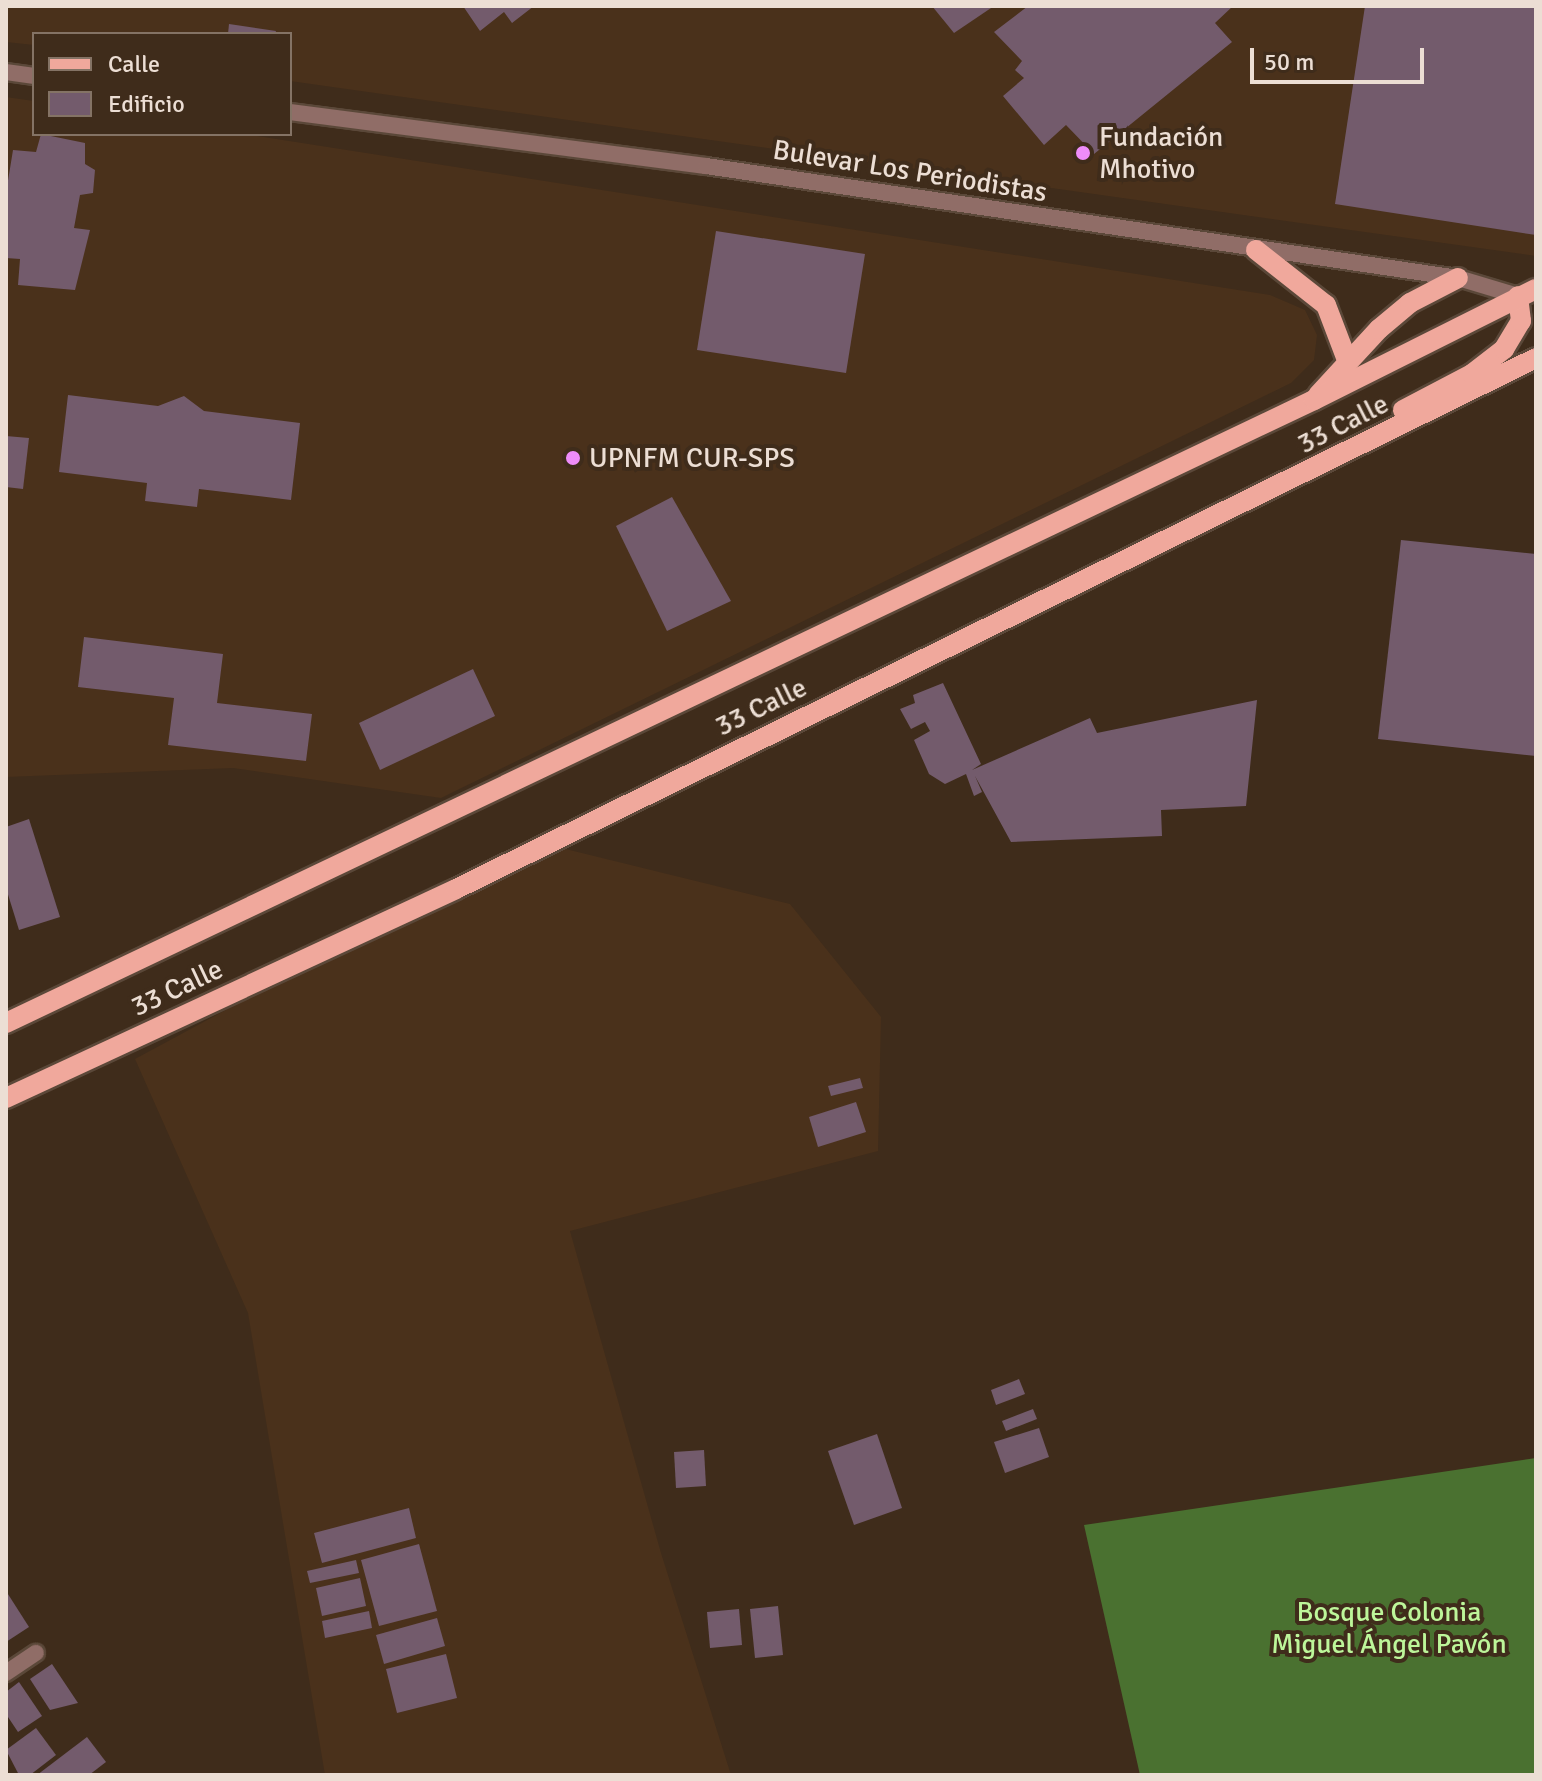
<!DOCTYPE html>
<html>
<head>
<meta charset="utf-8">
<style>
	body { margin:0 }
	#map { position:relative; width:1542px; height:1781px; overflow:hidden; background:#3f2c1b; font-family:Signika,sans-serif }
	div>[style] { position:absolute }
	.built>* { inset:0; background:#4a311b }
	.forest>* { inset:0; background:#4a7130 }
	.building>* { inset:0; background:#735b6c }
	.roads { filter:drop-shadow(2px 0 #5b4839) drop-shadow(-2px 0 #5b4839) drop-shadow(0 2px #5b4839) drop-shadow(0 -2px #5b4839) }
	.street>* { height:16px; margin:-8px; padding:0 8px; transform-origin:8px; border-radius:8px; background:#906d67 }
	.primary>* { height:20px; margin:-10px; padding:0 10px; transform-origin:10px; border-radius:10px; background:#f0a89c }
	.dots>* { width:22px; height:22px; translate:-50% -50%; box-sizing:border-box; border:4px solid #3f2c1b; border-radius:50% }
	span { translate:-50% -50%; white-space:nowrap; text-align:center; line-height:1.15; -webkit-text-stroke:8px #3f2c1b; paint-order:stroke }
	.poi-label { font-size:28px; color:#ecded4 }
	.left { translate:0 -50%; text-align:left }
	.street-label { font-size:28px; color:#ecded4 }
	.park-label { font-size:28px; color:#bdf69a }
	.frame { position:absolute; inset:0; border:8px solid #ecded4; pointer-events:none }
	.legend { position:absolute; left:32px; top:32px; width:260px; height:104px; box-sizing:border-box; background:#3f2c1b; border:2px solid #847365; margin:0; padding:10px 14px; list-style:none; font-size:24px; color:#ecded4 }
	.legend li { display:flex; align-items:center; gap:16px; height:40px }
	.legend b { width:40px; border:2px solid #847365 }
	.scale { position:absolute; left:1250px; top:48px; width:174px; height:36px; box-sizing:border-box; border:4px solid #ecded4; border-top:0; padding-left:10px; font-size:24px; line-height:28px; white-space:nowrap; color:#ecded4; -webkit-text-stroke:6px #3f2c1b; paint-order:stroke }
</style>
</head>
<body>
<div id="map">
	<div class="built">
		<div style="clip-path:polygon(6px 6px,1536px 6px,1536px 256px,290px 81px,290px 34px,34px 34px,34px 45px,6px 42px)"></div>
		<div style="clip-path:polygon(6px 97px,34px 101px,34px 134px,245px 134px,1270px 295px,1305px 310px,1317px 335px,1314px 360px,1291px 383px,441px 798px,233px 768px,6px 777px)"></div>
		<div style="clip-path:polygon(537px 842px,790px 904px,881px 1017px,878px 1151px,570px 1231px,661px 1553px,731px 1775px,325px 1775px,248px 1313px,135px 1059px)"></div>
	</div>
	<div class="forest">
		<div style="clip-path:polygon(1536px 1458px,1536px 1775px,1140px 1775px,1084px 1525px)"></div>
	</div>
	<div class="building">
		<div style="clip-path:polygon(463px 6px,534px 6px,512px 23px,504px 12px,480px 31px)"></div>
		<div style="clip-path:polygon(932px 6px,994px 6px,954px 33px)"></div>
		<div style="clip-path:polygon(1028px 6px,1233px 6px,1215px 23px,1232px 42px,1094px 154px,1066px 125px,1044px 145px,1003px 96px,1024px 78px,1015px 70px,1022px 61px,994px 32px)"></div>
		<div style="clip-path:polygon(1365px 6px,1536px 6px,1536px 235px,1335px 204px)"></div>
		<div style="clip-path:polygon(229px 24px,276px 31px,275px 34px,228px 34px)"></div>
		<div style="clip-path:polygon(41px 134px,85px 143px,85px 164px,95px 170px,93px 193px,80px 195px,74px 228px,90px 230px,75px 290px,18px 285px,20px 259px,6px 258px,6px 193px,13px 150px,36px 152px)"></div>
		<div style="clip-path:polygon(716px 231px,865px 254px,846px 373px,697px 350px)"></div>
		<div style="clip-path:polygon(68px 395px,158px 406px,184px 396px,204px 411px,300px 423px,291px 500px,199px 489px,197px 507px,145px 501px,147px 483px,59px 472px)"></div>
		<div style="clip-path:polygon(6px 436px,29px 438px,23px 489px,6px 487px)"></div>
		<div style="clip-path:polygon(672px 497px,731px 601px,667px 631px,616px 526px)"></div>
		<div style="clip-path:polygon(1401px 540px,1536px 554px,1536px 756px,1378px 739px)"></div>
		<div style="clip-path:polygon(84px 637px,223px 654px,217px 703px,312px 714px,306px 761px,168px 745px,174px 698px,78px 687px)"></div>
		<div style="clip-path:polygon(473px 669px,495px 716px,380px 770px,359px 723px)"></div>
		<div style="clip-path:polygon(943px 683px,981px 764px,972px 770px,1090px 718px,1097px 733px,1257px 700px,1246px 806px,1161px 810px,1162px 836px,1011px 842px,975px 776px,982px 792px,974px 796px,966px 774px,945px 784px,929px 774px,914px 740px,930px 731px,925px 722px,911px 729px,900px 709px,915px 703px,913px 695px)"></div>
		<div style="clip-path:polygon(29px 819px,60px 917px,19px 930px,6px 888px,6px 827px)"></div>
		<div style="clip-path:polygon(860px 1078px,863px 1088px,831px 1096px,828px 1086px)"></div>
		<div style="clip-path:polygon(856px 1102px,866px 1132px,818px 1147px,809px 1117px)"></div>
		<div style="clip-path:polygon(1019px 1379px,1025px 1394px,996px 1405px,991px 1390px)"></div>
		<div style="clip-path:polygon(1033px 1409px,1037px 1419px,1006px 1431px,1002px 1421px)"></div>
		<div style="clip-path:polygon(1039px 1428px,1049px 1457px,1005px 1473px,994px 1442px)"></div>
		<div style="clip-path:polygon(877px 1434px,902px 1508px,854px 1525px,828px 1451px)"></div>
		<div style="clip-path:polygon(704px 1450px,706px 1486px,676px 1488px,674px 1452px)"></div>
		<div style="clip-path:polygon(409px 1508px,416px 1538px,322px 1563px,314px 1533px)"></div>
		<div style="clip-path:polygon(419px 1544px,437px 1611px,379px 1626px,361px 1560px)"></div>
		<div style="clip-path:polygon(356px 1560px,359px 1573px,310px 1583px,307px 1571px)"></div>
		<div style="clip-path:polygon(360px 1578px,366px 1606px,322px 1616px,316px 1588px)"></div>
		<div style="clip-path:polygon(6px 1591px,29px 1627px,6px 1642px)"></div>
		<div style="clip-path:polygon(778px 1606px,783px 1655px,755px 1658px,750px 1609px)"></div>
		<div style="clip-path:polygon(739px 1609px,742px 1645px,710px 1648px,707px 1612px)"></div>
		<div style="clip-path:polygon(369px 1611px,372px 1628px,325px 1638px,322px 1621px)"></div>
		<div style="clip-path:polygon(437px 1618px,445px 1646px,384px 1664px,376px 1635px)"></div>
		<div style="clip-path:polygon(446px 1654px,457px 1698px,397px 1713px,386px 1669px)"></div>
		<div style="clip-path:polygon(52px 1664px,78px 1703px,50px 1710px,30px 1679px)"></div>
		<div style="clip-path:polygon(19px 1682px,42px 1716px,18px 1732px,6px 1714px,6px 1692px)"></div>
		<div style="clip-path:polygon(36px 1728px,56px 1755px,30px 1775px,19px 1775px,6px 1750px)"></div>
		<div style="clip-path:polygon(87px 1737px,106px 1762px,89px 1775px,37px 1775px)"></div>
	</div>
	<div class="roads">
		<div class="street">
			<div style="left:6px;top:72px;width:28px;rotate:8deg"></div>
			<div style="left:290px;top:112px;width:419px;rotate:7.4deg"></div>
			<div style="left:706px;top:166px;width:760px;rotate:8.47deg"></div>
			<div style="left:1458px;top:278px;width:63px;rotate:16.7deg"></div>
			<div style="left:6px;top:1673px;width:36px;rotate:-34deg"></div>
		</div>
		<div class="primary">
			<div style="left:1256px;top:250px;width:89px;rotate:38.2deg"></div>
			<div style="left:1326px;top:305px;width:59px;rotate:69.1deg"></div>
			<div style="left:1318px;top:395px;width:90px;rotate:-47.3deg"></div>
			<div style="left:1379px;top:329px;width:40px;rotate:-40deg"></div>
			<div style="left:1410px;top:303px;width:54px;rotate:-27.5deg"></div>
			<div style="left:1403px;top:410px;width:78px;rotate:-27.6deg"></div>
			<div style="left:1472px;top:374px;width:41px;rotate:-38deg"></div>
			<div style="left:1504px;top:349px;width:33px;rotate:-59deg"></div>
			<div style="left:1521px;top:321px;width:25px;rotate:-97deg"></div>
			<div style="left:6px;top:1023px;width:1449px;rotate:-25.47deg"></div>
			<div style="left:1314px;top:400px;width:248px;rotate:-26.6deg"></div>
			<div style="left:6px;top:1098px;width:496px;rotate:-24.9deg"></div>
			<div style="left:456px;top:889px;width:1203px;rotate:-26.18deg"></div>
		</div>
	</div>
	<div class="dots">
		<div style="left:1083px;top:153px;background:#ee8cf9"></div>
		<div style="left:573px;top:458px;background:#ee8cf9"></div>
	</div>
	<div class="poi-label">
		<span class="left" style="left:1099px;top:153px">Fundación<br>Mhotivo</span>
		<span class="left" style="left:589px;top:458px">UPNFM CUR-SPS</span>
	</div>
	<div class="street-label">
		<span style="left:910px;top:171px;rotate:9deg">Bulevar Los Periodistas</span>
		<span style="left:1343px;top:424px;rotate:-27deg">33 Calle</span>
		<span style="left:761px;top:707px;rotate:-26deg">33 Calle</span>
		<span style="left:177px;top:988px;rotate:-25deg">33 Calle</span>
	</div>
	<div class="park-label">
		<span style="left:1389px;top:1628px">Bosque Colonia<br>Miguel Ángel Pavón</span>
	</div>
	<div class="frame"></div>
	<ul class="legend">
	<li><b style="height:10px;background:#f0a89c"></b>Calle</li>
	<li><b style="height:22px;background:#735b6c"></b>Edificio</li>
	</ul>
	<div class="scale">50 m</div>
</div>
</body>
</html>
